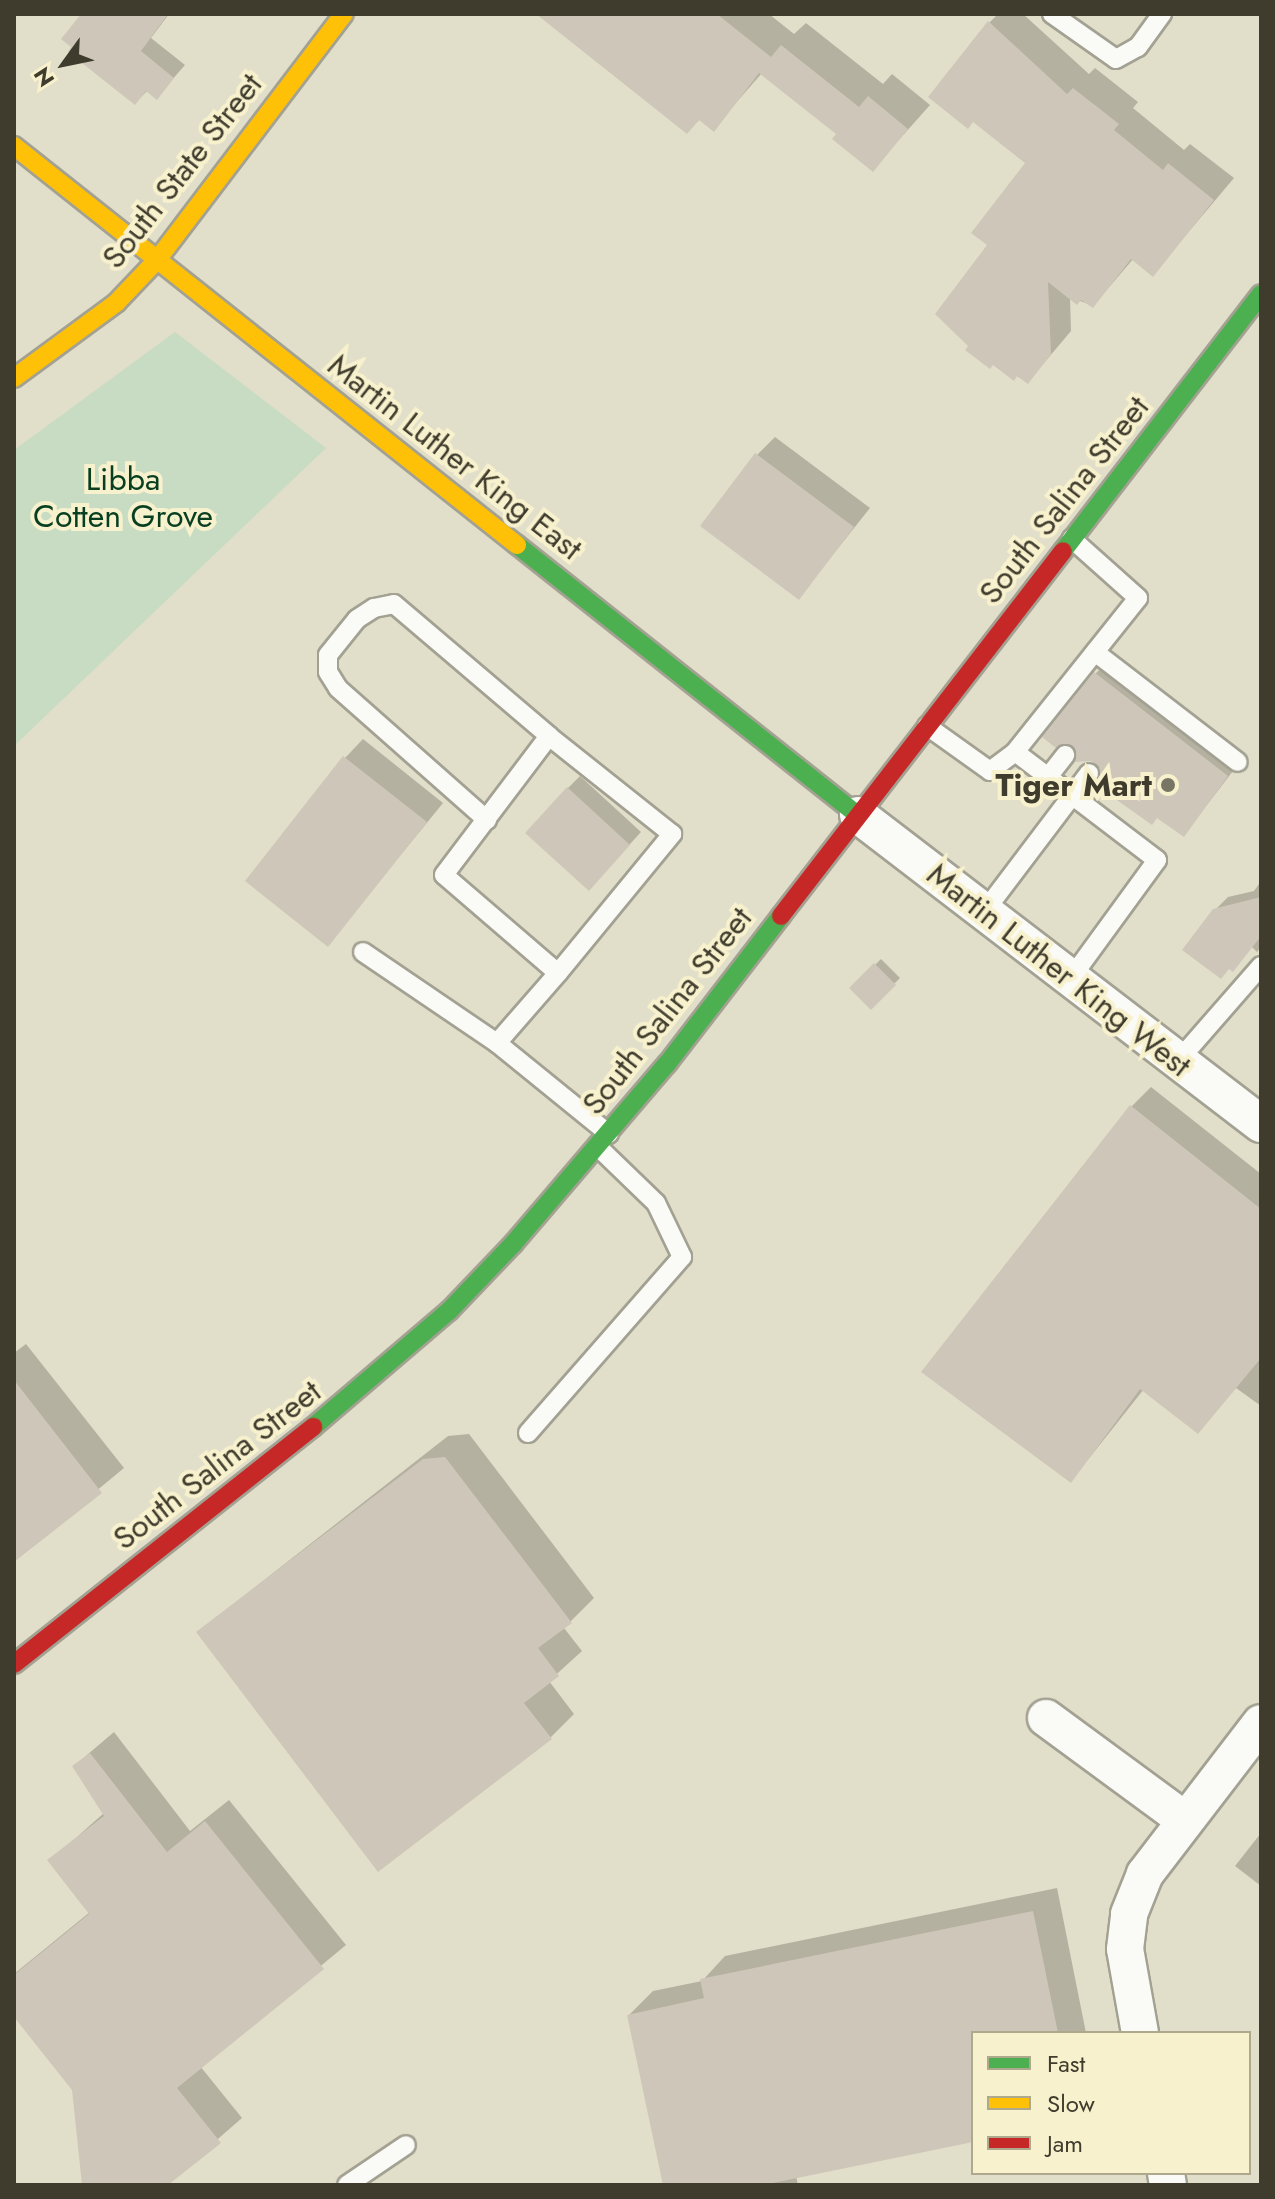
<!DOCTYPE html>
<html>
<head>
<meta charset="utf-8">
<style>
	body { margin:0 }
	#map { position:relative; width:1275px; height:2199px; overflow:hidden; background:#e1deca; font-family:Jost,sans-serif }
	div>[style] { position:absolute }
	.green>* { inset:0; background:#c7dcc3 }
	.shadow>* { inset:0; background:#0003 }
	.building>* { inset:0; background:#cec7b9 }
	.roads { filter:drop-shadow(2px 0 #a3a192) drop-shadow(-2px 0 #a3a192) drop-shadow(0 2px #a3a192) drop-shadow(0 -2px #a3a192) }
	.lane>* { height:18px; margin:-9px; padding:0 9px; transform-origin:9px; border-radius:9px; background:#fafaf7 }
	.street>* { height:36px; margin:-18px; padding:0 18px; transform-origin:18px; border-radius:18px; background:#fafaf7 }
	.fast>* { height:18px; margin:-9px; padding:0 9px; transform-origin:9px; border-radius:9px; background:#4caf50 }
	.slow>* { height:18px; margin:-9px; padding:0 9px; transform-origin:9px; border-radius:9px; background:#ffc107 }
	.jam>* { height:18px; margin:-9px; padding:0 9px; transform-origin:9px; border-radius:9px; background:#c62828 }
	.dots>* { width:22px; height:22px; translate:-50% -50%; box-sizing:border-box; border:4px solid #f8f1cd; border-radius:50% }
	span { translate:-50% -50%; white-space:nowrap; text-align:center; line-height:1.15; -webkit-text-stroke:8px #f8f1cd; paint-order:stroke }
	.street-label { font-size:32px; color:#3f3c2e }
	.park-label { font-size:32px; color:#083f21 }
	.poi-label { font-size:32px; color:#3f3c2e; font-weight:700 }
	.right { translate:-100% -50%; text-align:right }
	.frame { position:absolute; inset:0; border:16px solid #3f3c2e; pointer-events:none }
	.legend { position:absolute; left:971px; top:2031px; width:280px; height:144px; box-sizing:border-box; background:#f8f1cd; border:2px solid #aea98d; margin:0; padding:10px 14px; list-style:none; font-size:24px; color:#3f3c2e }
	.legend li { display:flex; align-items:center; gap:16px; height:40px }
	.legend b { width:40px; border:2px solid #aea98d }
	.north { position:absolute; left:24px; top:24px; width:80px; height:80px; -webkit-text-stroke:6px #f8f1cd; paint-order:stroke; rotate:237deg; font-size:22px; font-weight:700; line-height:32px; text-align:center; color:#3f3c2e }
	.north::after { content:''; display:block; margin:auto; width:28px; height:36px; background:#3f3c2e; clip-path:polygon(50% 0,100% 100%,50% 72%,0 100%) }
</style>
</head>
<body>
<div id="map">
	<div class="green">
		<div style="clip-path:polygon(175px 332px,326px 448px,14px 746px,14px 450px)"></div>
	</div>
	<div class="shadow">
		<div style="clip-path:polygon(83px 14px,169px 14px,151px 38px,185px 65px,157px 97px,148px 90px,135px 103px)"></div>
		<div style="clip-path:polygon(539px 14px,769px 14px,794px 34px,806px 23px,883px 84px,892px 74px,930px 105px,873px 169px,839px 134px,762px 73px,713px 129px,700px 119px,687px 132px)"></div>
		<div style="clip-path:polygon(998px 14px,1023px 14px,1089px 74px,1095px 68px,1138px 102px,1133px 108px,1184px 150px,1190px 144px,1234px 178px,1153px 274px,1134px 258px,1093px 306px,1070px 297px,1071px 331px,1028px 382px,993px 363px,990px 245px,1028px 163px,989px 23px)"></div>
		<div style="clip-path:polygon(775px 437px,870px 508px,799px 597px,757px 455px)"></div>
		<div style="clip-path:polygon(1108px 662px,1239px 763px,1184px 835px,1113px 789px,1095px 674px)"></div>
		<div style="clip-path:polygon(363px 739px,443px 803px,328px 944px,345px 758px)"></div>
		<div style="clip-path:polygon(580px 776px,641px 832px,601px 876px,568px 788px)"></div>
		<div style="clip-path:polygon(1261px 881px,1261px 947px,1257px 952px,1215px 910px,1228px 897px,1254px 891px)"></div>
		<div style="clip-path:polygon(881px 959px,900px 978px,871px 1007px,852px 988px)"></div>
		<div style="clip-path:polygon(1151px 1087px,1261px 1174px,1261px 1406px,1236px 1388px,1198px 1431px,1144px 1389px,1071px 1481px,1131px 1107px)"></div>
		<div style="clip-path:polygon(26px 1344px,124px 1468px,14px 1559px,14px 1353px)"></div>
		<div style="clip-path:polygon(469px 1434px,594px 1598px,564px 1628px,582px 1651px,549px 1681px,574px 1714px,550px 1738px,198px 1632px,448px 1436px)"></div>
		<div style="clip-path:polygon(114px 1732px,190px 1831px,229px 1800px,346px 1945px,200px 2066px,242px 2118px,165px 2185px,84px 2185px,74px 2089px,14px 2014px,14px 1974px,90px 1912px,50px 1861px,105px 1812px,74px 1766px)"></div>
		<div style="clip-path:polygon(1261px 1833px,1261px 1886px,1235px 1866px)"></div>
		<div style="clip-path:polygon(1057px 1888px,1086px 2033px,973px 2033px,973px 2140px,796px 2176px,798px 2185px,676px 2185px,629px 2015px,653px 1991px,702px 1981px,725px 1956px)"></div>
	</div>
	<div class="building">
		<div style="clip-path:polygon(81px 14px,168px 14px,141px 51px,174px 78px,157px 100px,146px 91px,135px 105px,68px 52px,71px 47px,61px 39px)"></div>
		<div style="clip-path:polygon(536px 14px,717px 14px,771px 57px,781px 45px,859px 107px,868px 96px,908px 129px,873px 172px,832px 139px,836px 134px,759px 73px,714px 132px,699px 120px,687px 134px)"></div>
		<div style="clip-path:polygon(988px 21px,1067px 94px,1073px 88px,1119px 124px,1114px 130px,1163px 170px,1168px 163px,1214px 200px,1153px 277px,1131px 259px,1093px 308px,1081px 300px,1077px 305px,1048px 282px,1051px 354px,1028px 384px,1017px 376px,1014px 381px,993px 365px,990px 369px,965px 350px,968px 346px,935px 314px,987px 245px,971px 233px,1025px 163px,973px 122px,968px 129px,928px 97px)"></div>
		<div style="clip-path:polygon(755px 453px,854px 527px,799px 600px,700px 526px)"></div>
		<div style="clip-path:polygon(1094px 672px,1228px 776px,1184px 837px,1157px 818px,1152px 825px,1107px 793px,1110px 789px,1098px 780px,1100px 768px,1091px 761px,1075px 762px,1072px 745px,1056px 748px,1042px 737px)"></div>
		<div style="clip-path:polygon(343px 756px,427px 822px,328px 947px,245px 881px)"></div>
		<div style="clip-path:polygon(567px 787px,630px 845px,589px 891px,525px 833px)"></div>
		<div style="clip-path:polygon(1261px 897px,1261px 936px,1233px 972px,1229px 969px,1221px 979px,1182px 950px,1213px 909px)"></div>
		<div style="clip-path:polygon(874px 963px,896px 985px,871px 1010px,849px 988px)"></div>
		<div style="clip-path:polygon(1130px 1105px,1261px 1209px,1261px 1358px,1198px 1434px,1140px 1389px,1071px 1483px,921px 1372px)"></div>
		<div style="clip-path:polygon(14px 1380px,102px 1493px,14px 1562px)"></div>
		<div style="clip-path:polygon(445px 1457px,572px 1623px,538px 1648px,559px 1676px,524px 1703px,552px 1739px,378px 1872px,196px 1632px,423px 1459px)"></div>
		<div style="clip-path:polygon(90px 1753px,167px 1852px,205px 1821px,324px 1969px,177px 2088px,221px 2143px,168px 2185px,82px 2185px,72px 2090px,14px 2017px,14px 1975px,89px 1914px,47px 1860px,104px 1816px,72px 1766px)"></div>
		<div style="clip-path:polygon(1033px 1911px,1058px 2033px,973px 2033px,973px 2142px,763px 2185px,663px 2185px,627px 2015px,704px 1998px,700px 1979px)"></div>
	</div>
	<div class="roads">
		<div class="lane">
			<div style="left:1052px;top:14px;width:78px;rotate:35.1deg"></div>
			<div style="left:1116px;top:59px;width:25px;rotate:-29deg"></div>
			<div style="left:1138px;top:47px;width:41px;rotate:-54deg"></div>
			<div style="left:1095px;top:652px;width:180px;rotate:37.6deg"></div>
			<div style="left:927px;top:726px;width:77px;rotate:35.5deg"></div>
			<div style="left:990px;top:771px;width:31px;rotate:-37deg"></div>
			<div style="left:1048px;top:777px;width:28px;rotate:-52deg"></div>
			<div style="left:487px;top:820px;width:199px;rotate:-138.5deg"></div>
			<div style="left:338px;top:688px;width:19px;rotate:-122deg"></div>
			<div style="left:328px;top:672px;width:17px;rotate:-90deg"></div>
			<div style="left:328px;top:655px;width:46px;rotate:-51.1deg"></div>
			<div style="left:357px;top:619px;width:20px;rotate:-33deg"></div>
			<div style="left:374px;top:608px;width:20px;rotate:-11deg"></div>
			<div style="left:394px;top:604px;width:204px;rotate:40.4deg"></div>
			<div style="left:984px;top:912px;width:174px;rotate:-52.9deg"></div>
			<div style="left:363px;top:952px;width:162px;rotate:34.2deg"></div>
			<div style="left:497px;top:1043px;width:144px;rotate:39.1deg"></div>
			<div style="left:1071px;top:978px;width:146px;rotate:-53.9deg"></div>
			<div style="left:1157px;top:860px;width:178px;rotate:-142.7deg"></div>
			<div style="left:1015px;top:752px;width:197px;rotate:-51.4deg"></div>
			<div style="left:1138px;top:598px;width:89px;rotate:-138.2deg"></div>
			<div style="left:497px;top:1043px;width:93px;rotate:-48.9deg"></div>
			<div style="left:558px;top:973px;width:180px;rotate:-50.6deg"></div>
			<div style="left:672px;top:834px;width:157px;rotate:-141.5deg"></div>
			<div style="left:549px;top:736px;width:174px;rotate:127.1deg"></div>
			<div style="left:444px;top:875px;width:150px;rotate:40.7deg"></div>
			<div style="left:1178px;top:1061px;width:126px;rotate:-48.9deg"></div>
			<div style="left:528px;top:1433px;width:234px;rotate:-48.8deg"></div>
			<div style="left:682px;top:1257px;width:60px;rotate:-115.7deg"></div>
			<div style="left:656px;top:1203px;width:82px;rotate:-136deg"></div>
			<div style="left:347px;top:2185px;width:71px;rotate:-34.1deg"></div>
		</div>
		<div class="street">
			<div style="left:858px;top:815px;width:508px;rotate:37.48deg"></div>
			<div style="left:1046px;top:1718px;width:172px;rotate:36.3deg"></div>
			<div style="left:1140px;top:2033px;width:85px;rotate:-100.1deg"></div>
			<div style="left:1125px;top:1949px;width:35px;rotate:-83deg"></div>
			<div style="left:1129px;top:1914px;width:43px;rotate:-68.2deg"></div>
			<div style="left:1145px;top:1874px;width:190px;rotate:-52.5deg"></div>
			<div style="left:1166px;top:2173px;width:12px;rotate:81deg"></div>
		</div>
		<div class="fast">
			<div style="left:517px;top:545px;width:435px;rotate:38.4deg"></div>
			<div style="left:1063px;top:551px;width:324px;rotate:-52.4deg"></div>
			<div style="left:313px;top:1427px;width:179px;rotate:-40.5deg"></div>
			<div style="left:449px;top:1311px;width:93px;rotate:-46.3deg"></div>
			<div style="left:513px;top:1244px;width:237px;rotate:-49.5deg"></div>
			<div style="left:667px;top:1064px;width:187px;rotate:-52.4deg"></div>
		</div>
		<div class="slow">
			<div style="left:14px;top:146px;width:642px;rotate:38.42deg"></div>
			<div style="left:14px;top:378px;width:127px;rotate:-36.3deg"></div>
			<div style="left:116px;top:303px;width:59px;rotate:-46.4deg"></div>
			<div style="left:157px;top:260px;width:309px;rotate:-52.8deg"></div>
		</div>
		<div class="jam">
			<div style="left:781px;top:916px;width:461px;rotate:-52.3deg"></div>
			<div style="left:14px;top:1664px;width:382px;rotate:-38.4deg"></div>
		</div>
	</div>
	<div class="dots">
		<div style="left:1168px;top:785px;background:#787565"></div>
	</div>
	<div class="street-label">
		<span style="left:182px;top:171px;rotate:-52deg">South State Street</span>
		<span style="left:455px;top:457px;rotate:38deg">Martin Luther King East</span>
		<span style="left:1064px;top:500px;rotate:-52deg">South Salina Street</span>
		<span style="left:1059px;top:970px;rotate:38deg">Martin Luther King West</span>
		<span style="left:667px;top:1011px;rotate:-52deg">South Salina Street</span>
		<span style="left:217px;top:1465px;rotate:-38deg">South Salina Street</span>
	</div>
	<div class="park-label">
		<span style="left:123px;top:498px">Libba<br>Cotten Grove</span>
	</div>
	<div class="poi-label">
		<span class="right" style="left:1152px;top:785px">Tiger Mart</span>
	</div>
	<div class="frame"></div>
	<ul class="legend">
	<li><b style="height:10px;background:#4caf50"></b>Fast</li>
	<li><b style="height:10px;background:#ffc107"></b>Slow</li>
	<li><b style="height:10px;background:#c62828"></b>Jam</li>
	</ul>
	<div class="north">N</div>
</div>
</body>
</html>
